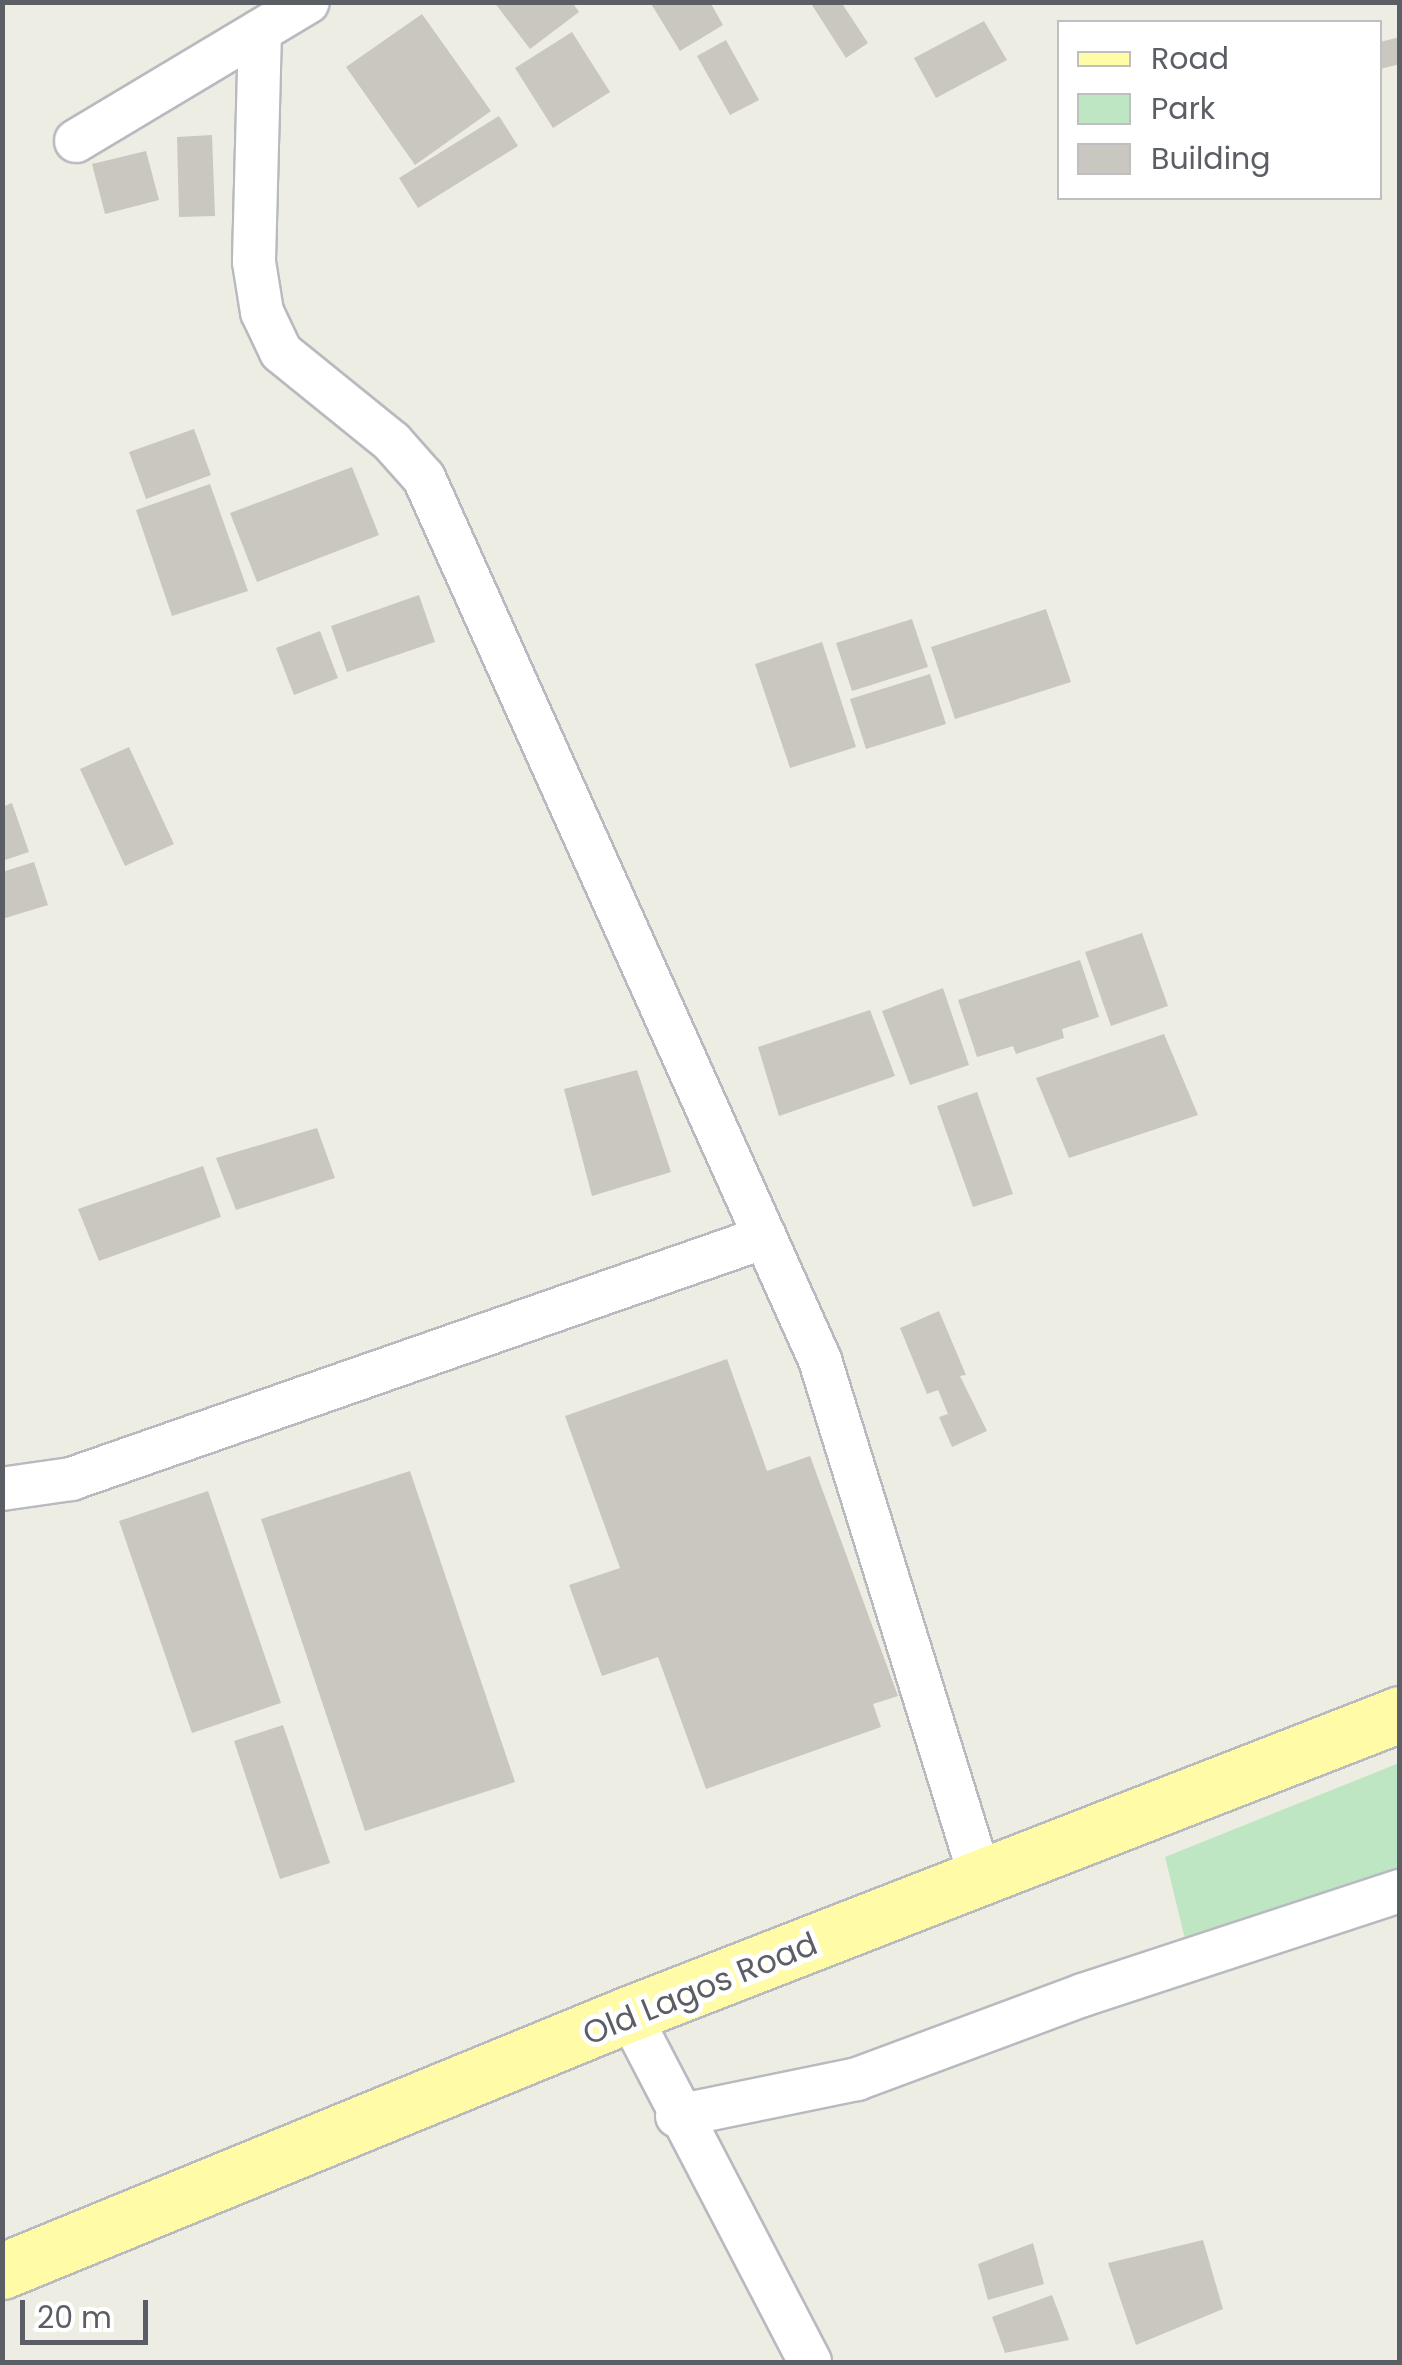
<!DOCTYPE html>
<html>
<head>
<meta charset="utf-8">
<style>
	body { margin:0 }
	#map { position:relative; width:1402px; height:2365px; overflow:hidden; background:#eeede3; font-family:Poppins,sans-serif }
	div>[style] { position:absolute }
	.green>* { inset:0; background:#bee6c3 }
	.building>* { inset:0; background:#c9c7c0 }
	.roads { filter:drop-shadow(2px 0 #b8babf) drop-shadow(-2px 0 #b8babf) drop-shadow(0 2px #b8babf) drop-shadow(0 -2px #b8babf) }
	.street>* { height:42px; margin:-21px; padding:0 21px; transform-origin:21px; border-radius:21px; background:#fff }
	.primary>* { height:55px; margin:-27.5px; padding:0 27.5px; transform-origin:27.5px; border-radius:27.5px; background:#fffba7 }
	span { translate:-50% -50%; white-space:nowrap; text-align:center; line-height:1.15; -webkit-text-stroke:10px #fff; paint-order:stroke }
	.street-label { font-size:32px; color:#5b5e64 }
	.frame { position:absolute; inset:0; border:5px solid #5b5e64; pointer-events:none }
	.legend { position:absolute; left:1057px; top:20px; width:325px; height:180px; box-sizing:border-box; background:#fff; border:2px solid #bdbfc1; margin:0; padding:12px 18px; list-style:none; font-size:30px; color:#5b5e64 }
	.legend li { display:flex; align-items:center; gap:20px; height:50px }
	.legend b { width:50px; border:2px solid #bdbfc1 }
	.scale { position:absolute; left:20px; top:2300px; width:128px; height:45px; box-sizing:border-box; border:5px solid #5b5e64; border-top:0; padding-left:12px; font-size:30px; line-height:35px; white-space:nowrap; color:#5b5e64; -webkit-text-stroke:8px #fff; paint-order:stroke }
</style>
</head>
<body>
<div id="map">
	<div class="green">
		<div style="clip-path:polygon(1399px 1763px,1399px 1877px,1186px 1943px,1165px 1857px)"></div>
	</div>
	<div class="building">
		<div style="clip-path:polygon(494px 2px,572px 2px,579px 12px,530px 49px)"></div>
		<div style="clip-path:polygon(650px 2px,710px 2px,723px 25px,680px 51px)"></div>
		<div style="clip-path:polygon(810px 2px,841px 2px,868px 43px,846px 58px)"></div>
		<div style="clip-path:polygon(422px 14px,491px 111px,415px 165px,346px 67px)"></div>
		<div style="clip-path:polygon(984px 21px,1007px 60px,936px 98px,914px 58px)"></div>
		<div style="clip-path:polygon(572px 32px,610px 92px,553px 128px,515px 68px)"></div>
		<div style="clip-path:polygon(1400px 37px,1400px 64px,1380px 69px,1380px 42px)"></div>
		<div style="clip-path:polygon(726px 40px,759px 100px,730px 115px,697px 56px)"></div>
		<div style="clip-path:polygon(499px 116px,518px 146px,418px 208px,399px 178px)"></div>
		<div style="clip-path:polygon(212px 135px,215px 216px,179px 217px,177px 137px)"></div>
		<div style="clip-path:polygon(146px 151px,159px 200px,105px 214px,92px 164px)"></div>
		<div style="clip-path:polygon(194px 429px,211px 475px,146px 499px,129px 452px)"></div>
		<div style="clip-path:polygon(352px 467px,379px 535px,257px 582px,230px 513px)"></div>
		<div style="clip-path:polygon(210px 484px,248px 591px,172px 616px,136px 510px)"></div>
		<div style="clip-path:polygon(419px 595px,435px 642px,347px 672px,331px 626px)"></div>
		<div style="clip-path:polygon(1046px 609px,1071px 682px,955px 719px,931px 647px)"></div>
		<div style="clip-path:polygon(912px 619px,928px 667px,852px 691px,836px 643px)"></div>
		<div style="clip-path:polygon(320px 631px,338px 678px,294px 695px,276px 648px)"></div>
		<div style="clip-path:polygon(822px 642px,856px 747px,790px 768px,755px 664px)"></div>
		<div style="clip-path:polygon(930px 674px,946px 724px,866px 749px,850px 699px)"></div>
		<div style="clip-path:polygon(129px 747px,174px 844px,125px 866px,80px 769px)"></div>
		<div style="clip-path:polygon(12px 803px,29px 852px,2px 861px,2px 807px)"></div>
		<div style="clip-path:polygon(34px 862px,48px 905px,2px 919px,2px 872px)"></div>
		<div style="clip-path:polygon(1142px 933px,1168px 1006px,1111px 1026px,1085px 952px)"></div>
		<div style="clip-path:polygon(1080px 960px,1099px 1017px,1062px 1029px,1064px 1038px,1016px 1054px,1013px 1046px,977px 1057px,958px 1000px)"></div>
		<div style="clip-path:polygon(943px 988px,969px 1065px,910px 1085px,882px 1011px)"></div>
		<div style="clip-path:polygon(870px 1010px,895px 1076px,779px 1116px,758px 1047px)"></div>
		<div style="clip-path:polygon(1164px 1034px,1198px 1115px,1069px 1158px,1036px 1078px)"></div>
		<div style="clip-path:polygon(637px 1070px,671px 1172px,592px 1196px,564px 1089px)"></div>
		<div style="clip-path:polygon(977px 1092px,1013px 1194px,973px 1207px,937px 1106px)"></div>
		<div style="clip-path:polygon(317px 1128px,335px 1178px,236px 1210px,216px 1158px)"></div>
		<div style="clip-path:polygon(203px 1166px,221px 1217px,99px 1261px,78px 1209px)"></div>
		<div style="clip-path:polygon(939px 1311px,966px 1375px,960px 1376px,987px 1431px,952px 1447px,939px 1417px,948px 1414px,938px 1390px,927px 1394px,900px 1328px)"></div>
		<div style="clip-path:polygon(727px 1359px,767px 1471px,810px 1456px,898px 1696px,873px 1704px,881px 1727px,706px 1789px,658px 1657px,602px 1676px,569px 1585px,620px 1568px,565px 1416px)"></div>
		<div style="clip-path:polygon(410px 1471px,515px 1782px,365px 1831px,261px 1519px)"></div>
		<div style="clip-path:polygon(208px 1491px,281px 1703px,192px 1733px,119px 1521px)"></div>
		<div style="clip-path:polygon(283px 1725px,330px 1863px,280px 1879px,234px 1741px)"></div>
		<div style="clip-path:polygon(1203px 2240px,1223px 2309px,1136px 2345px,1108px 2263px)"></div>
		<div style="clip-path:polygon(1033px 2243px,1044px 2284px,988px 2300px,978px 2264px)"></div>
		<div style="clip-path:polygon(1052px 2295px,1069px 2340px,1005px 2353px,992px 2317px)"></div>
	</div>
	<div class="roads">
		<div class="street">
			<div style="left:260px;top:31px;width:231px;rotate:91.5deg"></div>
			<div style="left:254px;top:262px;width:51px;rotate:80.9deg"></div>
			<div style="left:262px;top:312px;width:44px;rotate:64.6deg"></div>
			<div style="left:281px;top:352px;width:143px;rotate:39deg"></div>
			<div style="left:392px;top:442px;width:48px;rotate:48.4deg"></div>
			<div style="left:424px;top:478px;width:967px;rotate:65.82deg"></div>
			<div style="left:820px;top:1360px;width:543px;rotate:72.77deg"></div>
			<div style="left:76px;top:141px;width:270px;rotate:-30.9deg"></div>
			<div style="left:2px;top:1489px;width:70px;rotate:-8.2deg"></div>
			<div style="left:71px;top:1479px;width:735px;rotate:-19.22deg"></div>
			<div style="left:629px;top:2014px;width:392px;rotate:62.5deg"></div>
			<div style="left:677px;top:2116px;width:184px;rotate:-11.6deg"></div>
			<div style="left:857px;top:2079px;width:241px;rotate:-20.4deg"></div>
			<div style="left:1083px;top:1995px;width:334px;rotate:-18.2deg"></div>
		</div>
		<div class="primary">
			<div style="left:2px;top:2271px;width:678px;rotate:-22.29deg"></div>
			<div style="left:629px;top:2014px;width:827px;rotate:-21.26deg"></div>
		</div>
	</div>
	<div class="street-label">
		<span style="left:700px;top:1989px;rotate:-22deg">Old Lagos Road</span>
	</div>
	<div class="frame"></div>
	<ul class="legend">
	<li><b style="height:12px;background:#fffba7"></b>Road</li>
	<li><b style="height:28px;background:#bee6c3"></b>Park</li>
	<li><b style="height:28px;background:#c9c7c0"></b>Building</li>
	</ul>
	<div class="scale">20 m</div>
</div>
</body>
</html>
